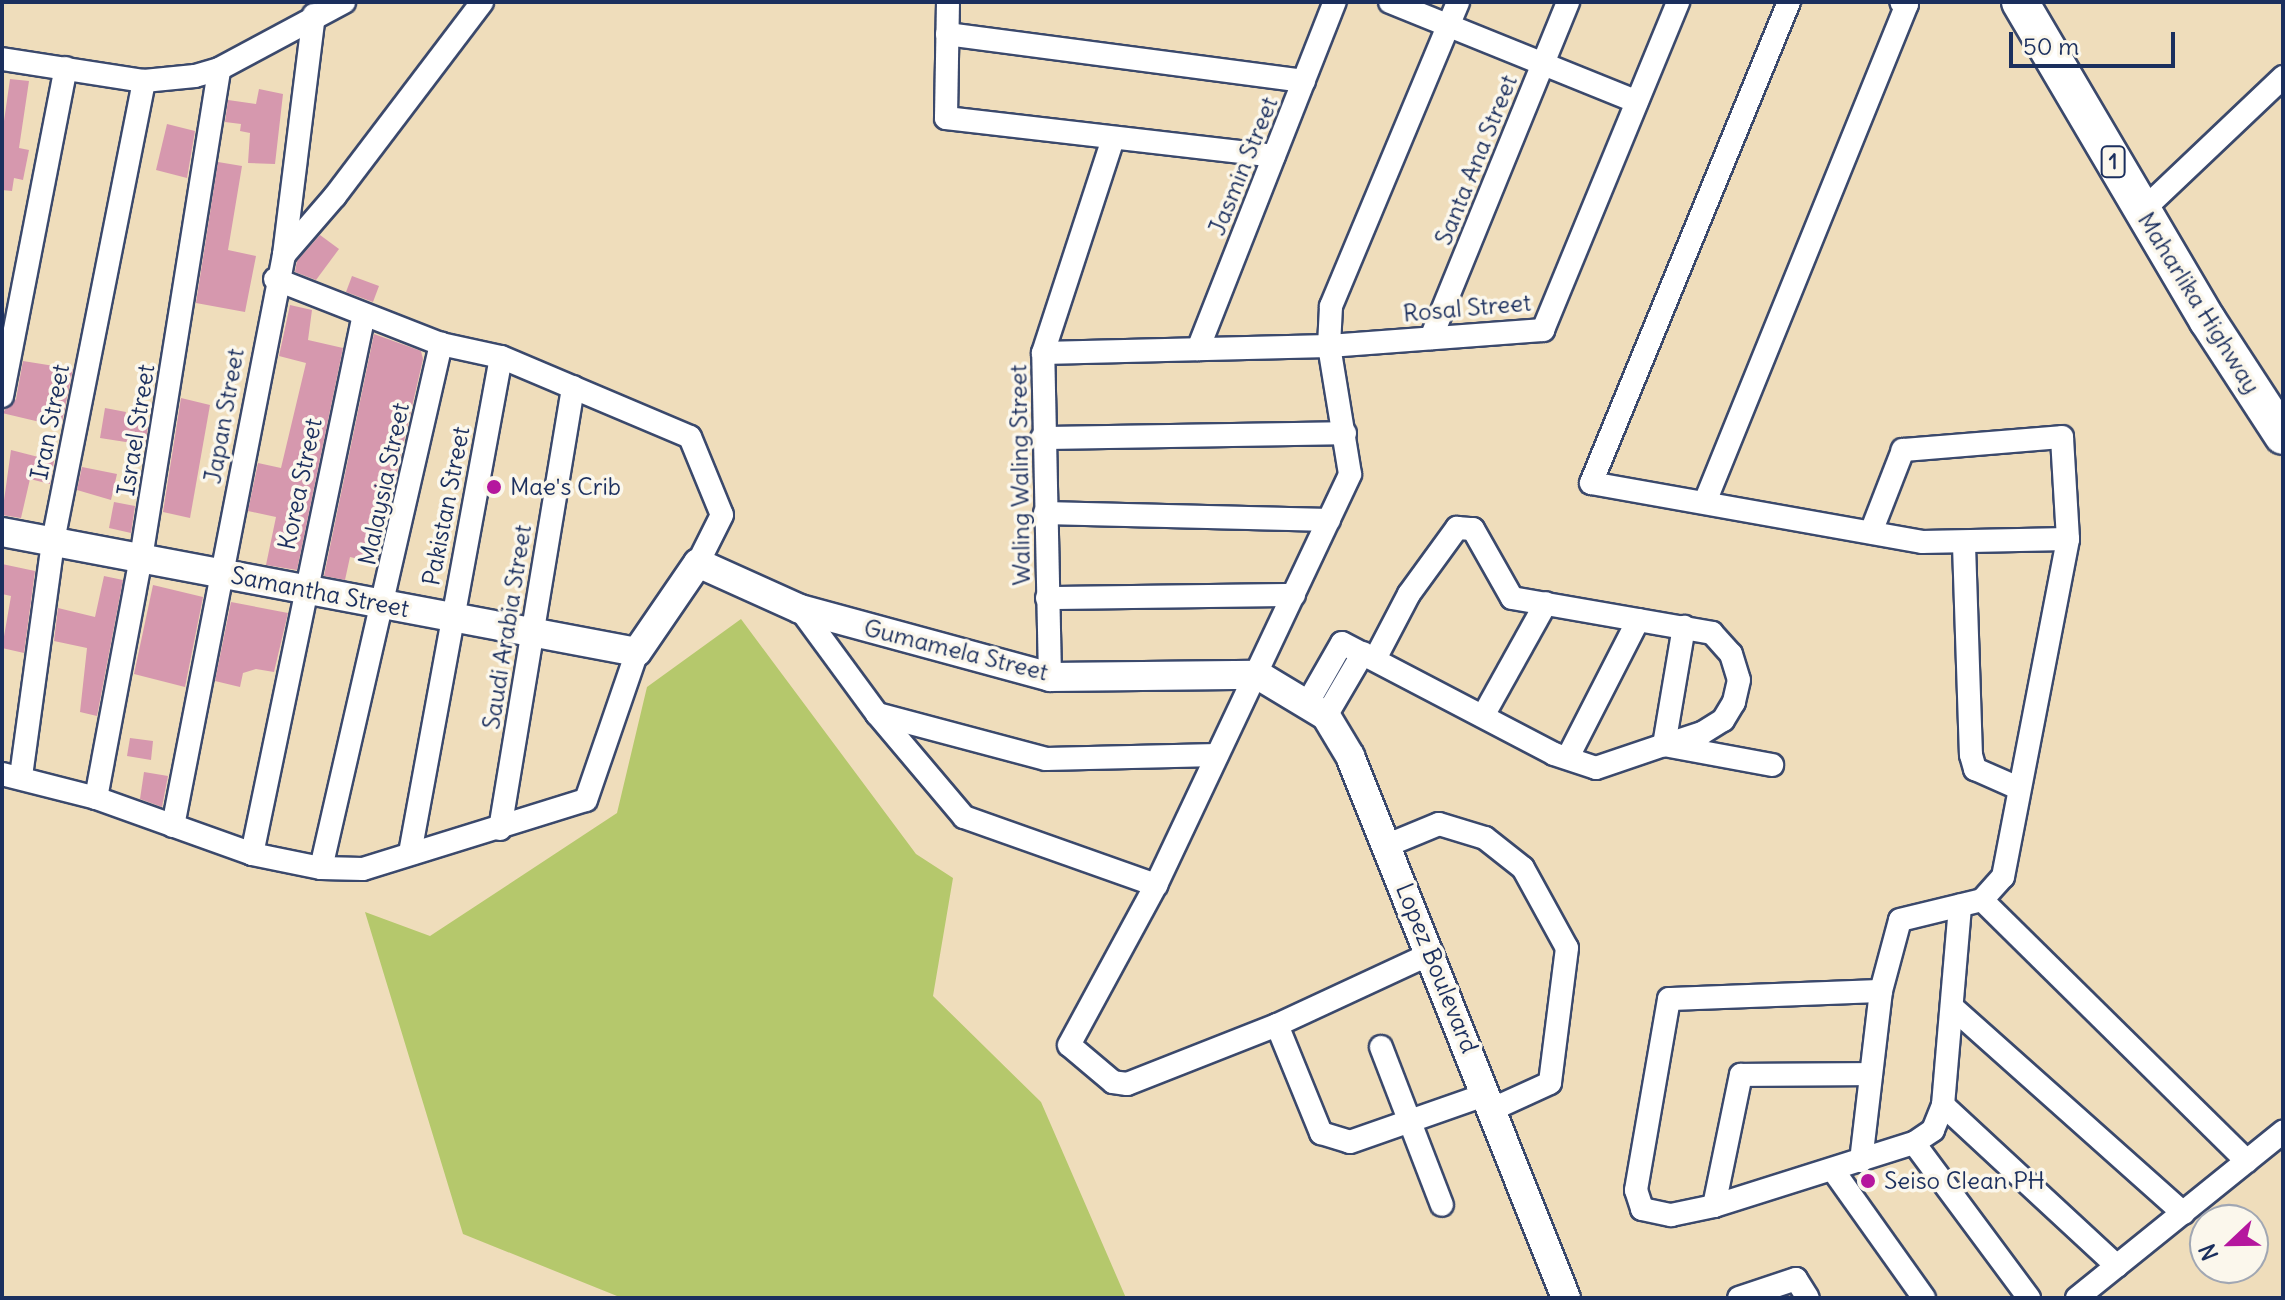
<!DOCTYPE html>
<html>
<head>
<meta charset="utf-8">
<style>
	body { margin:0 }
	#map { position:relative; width:2285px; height:1300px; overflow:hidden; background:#efddbb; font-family:Delius,sans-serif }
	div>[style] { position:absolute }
	.green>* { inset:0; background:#b5c86c }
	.building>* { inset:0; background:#d698ae }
	.roads { filter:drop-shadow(2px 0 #3b496c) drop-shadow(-2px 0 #3b496c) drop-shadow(0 2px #3b496c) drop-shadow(0 -2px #3b496c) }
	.minor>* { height:22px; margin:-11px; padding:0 11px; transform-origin:11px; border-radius:11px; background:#fff }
	.tertiary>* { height:28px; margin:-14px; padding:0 14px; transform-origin:14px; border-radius:14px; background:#fff }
	.primary>* { height:36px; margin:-18px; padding:0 18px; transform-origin:18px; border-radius:18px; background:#fff }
	.dots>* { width:22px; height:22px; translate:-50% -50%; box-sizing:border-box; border:4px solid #fbf7ec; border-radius:50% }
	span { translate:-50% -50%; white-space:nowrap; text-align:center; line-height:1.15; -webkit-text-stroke:7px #fbf7ec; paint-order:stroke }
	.shield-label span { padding:2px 6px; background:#fbf7ec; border:2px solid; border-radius:6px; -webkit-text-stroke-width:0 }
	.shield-label { font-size:22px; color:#1b2f5e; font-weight:700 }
	.street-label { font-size:24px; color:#1b2f5e }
	.poi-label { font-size:24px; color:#1b2f5e }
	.left { translate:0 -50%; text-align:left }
	.frame { position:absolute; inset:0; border:4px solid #1b2f5e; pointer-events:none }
	.north { position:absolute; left:2189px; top:1204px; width:80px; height:80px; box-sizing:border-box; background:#fbf7ec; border:2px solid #a1a7b3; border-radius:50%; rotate:248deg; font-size:22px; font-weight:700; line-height:32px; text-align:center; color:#1b2f5e }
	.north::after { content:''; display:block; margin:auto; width:28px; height:36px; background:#b5179e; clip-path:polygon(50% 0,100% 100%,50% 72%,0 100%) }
	.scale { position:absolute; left:2009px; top:32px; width:166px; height:36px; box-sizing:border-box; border:4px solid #1b2f5e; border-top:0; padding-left:10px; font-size:24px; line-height:28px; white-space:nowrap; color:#1b2f5e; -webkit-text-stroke:6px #fbf7ec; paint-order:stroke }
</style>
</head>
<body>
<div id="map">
	<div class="green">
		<div style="clip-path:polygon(741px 619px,916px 854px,953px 878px,933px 996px,1041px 1102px,1126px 1298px,622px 1298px,463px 1234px,365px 912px,430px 936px,617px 813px,647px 687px)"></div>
	</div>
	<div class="building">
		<div style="clip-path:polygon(10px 79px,29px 81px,19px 148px,29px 150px,23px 180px,14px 178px,12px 191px,2px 190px,2px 135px)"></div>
		<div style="clip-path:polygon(259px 89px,283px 94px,275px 164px,248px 163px,250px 133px,240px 131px,241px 124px,225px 122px,228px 100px,256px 104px)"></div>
		<div style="clip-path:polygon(167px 124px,195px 131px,187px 178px,156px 170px)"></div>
		<div style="clip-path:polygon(218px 162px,242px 166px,228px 250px,256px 256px,245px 312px,196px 303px)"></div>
		<div style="clip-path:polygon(320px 235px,339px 249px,316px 280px,295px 272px,297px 261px)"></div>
		<div style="clip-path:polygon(352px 276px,379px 286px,373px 302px,346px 292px)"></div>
		<div style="clip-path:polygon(290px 305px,312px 310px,308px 340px,343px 348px,297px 570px,266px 565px,276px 517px,248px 511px,258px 463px,281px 468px,306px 363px,279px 356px)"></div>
		<div style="clip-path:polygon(374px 334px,421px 351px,423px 359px,376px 563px,350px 557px,345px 580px,324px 576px)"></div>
		<div style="clip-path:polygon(23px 361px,73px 369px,61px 427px,2px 413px,16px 399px)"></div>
		<div style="clip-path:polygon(181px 398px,210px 405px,190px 518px,163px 512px)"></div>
		<div style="clip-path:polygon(105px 408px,126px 412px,124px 421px,148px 427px,145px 445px,100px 438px)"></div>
		<div style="clip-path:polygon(11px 450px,54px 461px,50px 484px,30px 479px,21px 518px,2px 515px)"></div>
		<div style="clip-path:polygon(82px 467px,117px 474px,111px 500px,77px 490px)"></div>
		<div style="clip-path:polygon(114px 502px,135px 506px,131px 533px,109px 528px)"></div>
		<div style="clip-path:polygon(2px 564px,35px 571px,24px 653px,2px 648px,11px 596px,2px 594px)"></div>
		<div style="clip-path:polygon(104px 576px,123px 580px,97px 716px,80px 712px,87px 648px,54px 641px,58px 608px,95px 617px)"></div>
		<div style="clip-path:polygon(153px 585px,203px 597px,185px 687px,134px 674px)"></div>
		<div style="clip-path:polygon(231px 602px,288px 613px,274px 672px,256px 669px,243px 673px,240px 687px,215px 681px)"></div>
		<div style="clip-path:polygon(130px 738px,153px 741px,151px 760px,127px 756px)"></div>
		<div style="clip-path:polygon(144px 772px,168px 776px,162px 807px,140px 799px)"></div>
	</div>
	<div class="roads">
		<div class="minor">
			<div style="left:948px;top:2px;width:116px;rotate:91deg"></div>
			<div style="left:946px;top:118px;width:330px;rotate:6.6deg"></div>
			<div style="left:1390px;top:2px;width:266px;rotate:22deg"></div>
			<div style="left:1789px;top:2px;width:520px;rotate:112.37deg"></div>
			<div style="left:1591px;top:483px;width:336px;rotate:10.1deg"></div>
			<div style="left:1922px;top:542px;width:146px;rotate:-1.2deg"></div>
			<div style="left:947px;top:34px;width:360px;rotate:7.5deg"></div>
			<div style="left:2px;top:59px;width:144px;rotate:8.8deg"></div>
			<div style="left:144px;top:81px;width:51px;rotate:-5.6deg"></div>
			<div style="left:195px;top:76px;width:25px;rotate:-16deg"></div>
			<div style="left:219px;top:69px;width:142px;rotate:-28.2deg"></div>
			<div style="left:2142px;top:211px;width:195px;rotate:-43.5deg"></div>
			<div style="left:284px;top:255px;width:78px;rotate:-49.2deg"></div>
			<div style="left:335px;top:196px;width:243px;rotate:-52.8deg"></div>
			<div style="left:275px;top:279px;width:178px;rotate:21.4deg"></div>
			<div style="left:441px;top:344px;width:61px;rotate:12.2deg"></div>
			<div style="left:501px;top:357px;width:205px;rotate:22.9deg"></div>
			<div style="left:690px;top:437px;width:84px;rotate:67.7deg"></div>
			<div style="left:722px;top:515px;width:54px;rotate:116.6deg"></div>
			<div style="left:1431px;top:338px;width:363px;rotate:-67.8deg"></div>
			<div style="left:1198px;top:349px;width:373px;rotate:-68.5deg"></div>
			<div style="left:1043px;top:353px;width:286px;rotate:-1.4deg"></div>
			<div style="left:1329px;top:346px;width:215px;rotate:-4.3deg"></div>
			<div style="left:1543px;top:330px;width:355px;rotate:-67.6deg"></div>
			<div style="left:2px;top:396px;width:334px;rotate:-79deg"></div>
			<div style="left:1042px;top:438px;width:303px;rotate:-0.9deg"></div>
			<div style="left:1705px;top:502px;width:537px;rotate:-67.92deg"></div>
			<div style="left:1907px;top:4px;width:6px;rotate:-162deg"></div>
			<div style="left:1045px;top:513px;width:284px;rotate:1.4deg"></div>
			<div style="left:1964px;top:545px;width:210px;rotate:88.1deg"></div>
			<div style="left:1971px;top:755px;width:15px;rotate:74deg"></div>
			<div style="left:1975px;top:769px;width:45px;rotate:23.7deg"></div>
			<div style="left:1047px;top:598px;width:247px;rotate:-0.7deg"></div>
			<div style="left:800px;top:609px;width:130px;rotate:53.7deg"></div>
			<div style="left:877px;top:714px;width:135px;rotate:49.8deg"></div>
			<div style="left:964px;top:817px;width:204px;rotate:19.5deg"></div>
			<div style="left:1375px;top:659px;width:73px;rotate:-62.4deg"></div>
			<div style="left:1409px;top:594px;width:82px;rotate:-54deg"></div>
			<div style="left:1457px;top:528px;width:16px;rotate:4deg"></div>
			<div style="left:1473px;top:529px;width:79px;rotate:60.5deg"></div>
			<div style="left:1512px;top:598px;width:203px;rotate:9.9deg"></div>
			<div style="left:1712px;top:633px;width:28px;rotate:48deg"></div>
			<div style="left:1731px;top:654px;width:27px;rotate:73deg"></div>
			<div style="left:1739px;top:680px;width:23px;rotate:103deg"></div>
			<div style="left:1734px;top:702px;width:21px;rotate:121deg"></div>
			<div style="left:1723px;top:720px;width:25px;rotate:148deg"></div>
			<div style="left:1702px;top:733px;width:40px;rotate:162deg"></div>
			<div style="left:1664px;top:745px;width:110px;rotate:10.5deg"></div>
			<div style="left:1050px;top:677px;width:324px;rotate:-91.2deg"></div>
			<div style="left:1043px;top:353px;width:225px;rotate:-71.9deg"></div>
			<div style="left:1307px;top:704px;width:70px;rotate:-60.2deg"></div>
			<div style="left:1342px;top:643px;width:239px;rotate:27.6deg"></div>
			<div style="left:1554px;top:754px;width:44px;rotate:18.4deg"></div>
			<div style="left:1596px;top:768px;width:72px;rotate:-18.7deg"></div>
			<div style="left:1664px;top:745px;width:120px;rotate:-80.4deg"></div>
			<div style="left:877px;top:714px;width:175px;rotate:14.9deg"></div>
			<div style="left:1046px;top:759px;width:171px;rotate:-1.3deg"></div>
			<div style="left:1326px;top:716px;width:73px;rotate:-59.6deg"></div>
			<div style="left:1483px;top:716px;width:129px;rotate:-60.9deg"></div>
			<div style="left:1568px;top:757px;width:154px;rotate:-62.9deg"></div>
			<div style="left:2px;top:774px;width:97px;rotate:14.3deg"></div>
			<div style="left:96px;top:798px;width:166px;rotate:19.7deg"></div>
			<div style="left:252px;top:854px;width:70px;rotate:11.5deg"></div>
			<div style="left:321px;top:868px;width:42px;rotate:1.4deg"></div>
			<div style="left:363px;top:869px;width:233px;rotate:-17.2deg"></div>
			<div style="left:586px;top:800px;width:157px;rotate:-71deg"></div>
			<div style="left:21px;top:776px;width:237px;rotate:-82.2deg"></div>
			<div style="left:53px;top:541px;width:469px;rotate:-78.8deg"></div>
			<div style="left:96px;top:798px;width:244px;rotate:-79.4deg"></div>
			<div style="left:141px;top:558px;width:495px;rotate:-80.9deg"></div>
			<div style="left:173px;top:826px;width:582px;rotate:-79deg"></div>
			<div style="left:284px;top:255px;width:242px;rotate:-82.9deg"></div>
			<div style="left:500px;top:829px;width:448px;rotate:-80.6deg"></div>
			<div style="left:1388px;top:845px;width:55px;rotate:-22.4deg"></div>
			<div style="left:1439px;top:824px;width:48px;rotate:16.9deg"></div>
			<div style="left:1485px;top:838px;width:48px;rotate:38.3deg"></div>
			<div style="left:1523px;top:868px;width:91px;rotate:61.2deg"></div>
			<div style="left:1567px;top:948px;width:136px;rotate:97.2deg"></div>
			<div style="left:1550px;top:1083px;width:63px;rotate:155.5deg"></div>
			<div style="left:410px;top:853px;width:504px;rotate:-79.6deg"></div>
			<div style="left:252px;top:854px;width:551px;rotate:-78.28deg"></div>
			<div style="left:321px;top:868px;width:538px;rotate:-77.1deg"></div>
			<div style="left:1982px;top:900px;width:372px;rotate:44.6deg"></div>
			<div style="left:1432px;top:953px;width:171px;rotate:155.1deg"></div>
			<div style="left:1277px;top:1025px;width:161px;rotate:158.5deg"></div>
			<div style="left:1127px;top:1084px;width:14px;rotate:-172deg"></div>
			<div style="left:1113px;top:1082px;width:57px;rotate:-139.9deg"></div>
			<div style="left:1069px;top:1045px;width:182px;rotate:-61.5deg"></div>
			<div style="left:1156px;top:885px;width:454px;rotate:-64.7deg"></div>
			<div style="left:1350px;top:474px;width:130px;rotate:-99.3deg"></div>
			<div style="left:1329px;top:346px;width:40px;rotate:-87.1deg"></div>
			<div style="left:1331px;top:306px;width:329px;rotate:-67.3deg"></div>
			<div style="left:1881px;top:991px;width:212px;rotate:177.8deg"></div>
			<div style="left:1669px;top:999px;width:194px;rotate:99.8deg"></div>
			<div style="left:1636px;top:1190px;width:20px;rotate:72deg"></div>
			<div style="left:1642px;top:1209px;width:30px;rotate:12deg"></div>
			<div style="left:1671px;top:1215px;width:44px;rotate:-11.8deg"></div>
			<div style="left:1714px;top:1206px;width:210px;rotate:-17.5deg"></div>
			<div style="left:1914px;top:1143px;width:23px;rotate:-34deg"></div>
			<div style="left:1933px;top:1130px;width:27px;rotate:-68deg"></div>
			<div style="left:1943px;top:1105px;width:200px;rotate:-85.1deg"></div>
			<div style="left:1952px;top:1007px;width:310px;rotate:41.7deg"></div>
			<div style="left:1277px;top:1025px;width:117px;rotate:67.8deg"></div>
			<div style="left:1321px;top:1133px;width:30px;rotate:17deg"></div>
			<div style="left:1350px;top:1142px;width:145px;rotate:-19.3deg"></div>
			<div style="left:1381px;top:1047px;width:169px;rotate:68.9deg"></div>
			<div style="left:1943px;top:1105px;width:237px;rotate:42.8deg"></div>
			<div style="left:1914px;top:1143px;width:193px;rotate:53.4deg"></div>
			<div style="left:1861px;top:1161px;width:171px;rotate:-83.3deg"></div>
			<div style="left:1881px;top:991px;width:73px;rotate:-75deg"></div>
			<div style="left:1900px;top:920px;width:84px;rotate:-13.7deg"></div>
			<div style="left:1982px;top:900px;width:31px;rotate:-48deg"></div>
			<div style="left:2003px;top:877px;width:344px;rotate:-79.1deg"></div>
			<div style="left:2068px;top:539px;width:102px;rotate:-93.4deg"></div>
			<div style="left:2062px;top:437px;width:160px;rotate:175.3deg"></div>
			<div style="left:1903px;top:450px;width:88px;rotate:111.3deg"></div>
			<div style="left:1833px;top:1170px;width:157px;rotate:54.6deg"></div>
			<div style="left:1714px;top:1206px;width:134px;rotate:-78.4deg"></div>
			<div style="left:1741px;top:1075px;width:130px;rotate:-0.4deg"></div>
			<div style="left:1739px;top:1298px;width:60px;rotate:-18.4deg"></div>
			<div style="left:1796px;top:1279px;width:22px;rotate:58deg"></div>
			<div style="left:2077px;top:1298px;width:265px;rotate:-38.9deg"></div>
		</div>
		<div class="tertiary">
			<div style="left:2px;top:532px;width:646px;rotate:10.7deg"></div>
			<div style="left:637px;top:652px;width:108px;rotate:-55.6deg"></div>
			<div style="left:698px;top:563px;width:112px;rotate:24.3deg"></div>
			<div style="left:800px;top:609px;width:259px;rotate:15.2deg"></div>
			<div style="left:1050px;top:677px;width:208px;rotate:-0.6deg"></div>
			<div style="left:1258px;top:675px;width:79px;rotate:31.1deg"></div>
			<div style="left:1326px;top:716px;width:47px;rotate:59deg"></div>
			<div style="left:1350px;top:756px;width:583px;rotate:68.27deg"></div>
		</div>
		<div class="primary">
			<div style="left:2020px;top:2px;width:370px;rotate:59.5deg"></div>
			<div style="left:2208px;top:321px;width:137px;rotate:56.9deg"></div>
		</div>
	</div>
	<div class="dots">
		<div style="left:494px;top:487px;background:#b5179e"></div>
		<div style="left:1868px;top:1181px;background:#b5179e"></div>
	</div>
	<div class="shield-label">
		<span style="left:2113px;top:162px">1</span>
	</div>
	<div class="street-label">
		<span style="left:1476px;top:160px;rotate:-68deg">Santa Ana Street</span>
		<span style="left:1243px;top:166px;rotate:-68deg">Jasmin Street</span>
		<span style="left:2199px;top:303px;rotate:58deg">Maharlika Highway</span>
		<span style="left:1467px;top:308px;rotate:-5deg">Rosal Street</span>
		<span style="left:224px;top:416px;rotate:-80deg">Japan Street</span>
		<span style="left:50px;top:422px;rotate:-79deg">Iran Street</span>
		<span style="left:136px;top:430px;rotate:-81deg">Israel Street</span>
		<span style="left:1020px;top:475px;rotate:-91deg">Waling Waling Street</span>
		<span style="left:300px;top:484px;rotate:-78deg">Korea Street</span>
		<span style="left:384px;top:484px;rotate:-78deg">Malaysia Street</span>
		<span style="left:446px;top:506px;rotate:-79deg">Pakistan Street</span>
		<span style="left:320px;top:592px;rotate:11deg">Samantha Street</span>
		<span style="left:507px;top:627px;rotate:-81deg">Saudi Arabia Street</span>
		<span style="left:956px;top:650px;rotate:14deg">Gumamela Street</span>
		<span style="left:1437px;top:968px;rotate:68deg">Lopez Boulevard</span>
	</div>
	<div class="poi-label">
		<span class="left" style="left:510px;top:487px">Mae's Crib</span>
		<span class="left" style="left:1884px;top:1181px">Seiso Clean PH</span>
	</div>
	<div class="frame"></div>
	<div class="north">N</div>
	<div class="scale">50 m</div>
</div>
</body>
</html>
